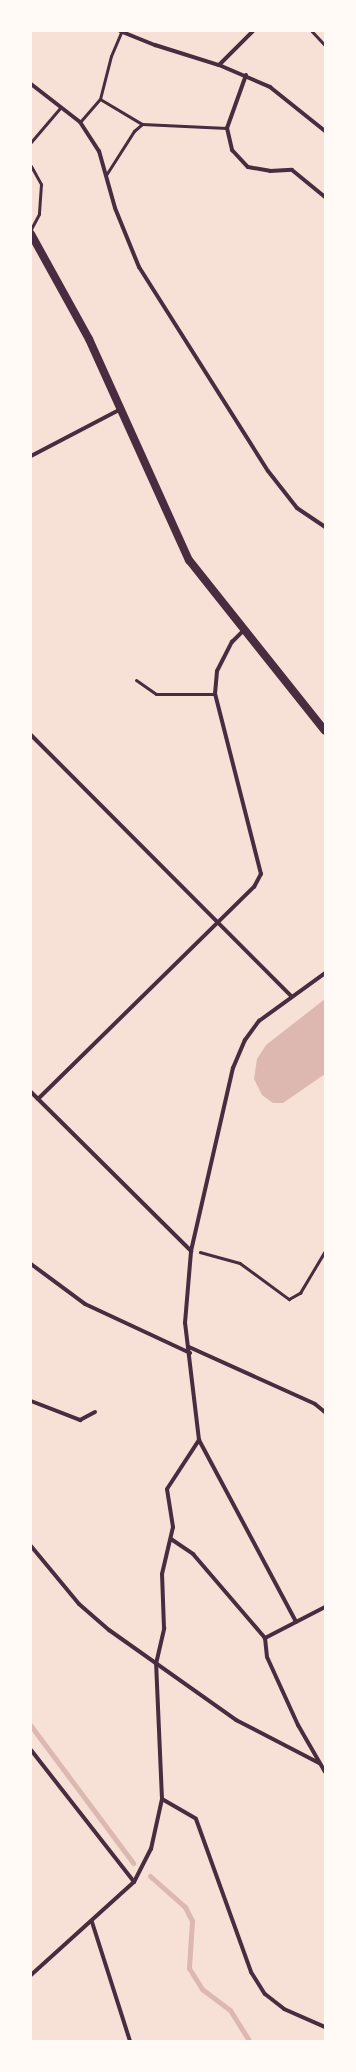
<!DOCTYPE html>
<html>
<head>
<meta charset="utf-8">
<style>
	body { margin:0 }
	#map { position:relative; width:356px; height:2072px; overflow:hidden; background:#f7e1d7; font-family:Cabin,sans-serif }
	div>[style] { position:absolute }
	.water>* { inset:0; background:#dcb8b0 }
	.stream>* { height:5px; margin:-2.5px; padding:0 2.5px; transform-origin:2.5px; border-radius:2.5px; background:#dcb8b0 }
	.path>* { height:2.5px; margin:-1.25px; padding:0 1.25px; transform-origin:1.25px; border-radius:1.25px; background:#4a2c40 }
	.service>* { height:3px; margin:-1.5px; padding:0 1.5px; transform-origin:1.5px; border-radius:1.5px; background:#4a2c40 }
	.minor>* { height:4px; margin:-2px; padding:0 2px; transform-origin:2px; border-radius:2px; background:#4a2c40 }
	.secondary>* { height:8px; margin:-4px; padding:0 4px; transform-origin:4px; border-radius:4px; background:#4a2c40 }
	span { translate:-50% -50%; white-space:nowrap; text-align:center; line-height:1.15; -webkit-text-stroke:3.5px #fffaf5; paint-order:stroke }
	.frame { position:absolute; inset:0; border:32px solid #fffaf5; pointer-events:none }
</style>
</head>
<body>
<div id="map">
	<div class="water">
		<div style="clip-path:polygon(325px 999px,325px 1074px,283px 1103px,273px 1103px,262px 1095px,254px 1079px,257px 1059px,266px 1045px)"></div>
	</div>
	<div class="stream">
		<div style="left:31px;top:1726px;width:171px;rotate:53.3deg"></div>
		<div style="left:150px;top:1876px;width:47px;rotate:41.5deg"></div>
		<div style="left:185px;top:1907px;width:16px;rotate:63deg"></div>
		<div style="left:192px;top:1921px;width:47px;rotate:93.7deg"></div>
		<div style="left:189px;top:1968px;width:25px;rotate:58deg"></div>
		<div style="left:202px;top:1989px;width:35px;rotate:37deg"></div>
		<div style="left:230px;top:2010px;width:36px;rotate:58deg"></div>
	</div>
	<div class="path">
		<div style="left:312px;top:31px;width:19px;rotate:47deg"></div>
		<div style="left:200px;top:1252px;width:41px;rotate:15.4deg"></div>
		<div style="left:240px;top:1263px;width:61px;rotate:36.3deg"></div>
		<div style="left:289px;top:1299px;width:13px;rotate:-29deg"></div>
		<div style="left:300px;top:1293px;width:49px;rotate:-59.2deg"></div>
	</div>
	<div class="service">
		<div style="left:100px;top:99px;width:49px;rotate:30.8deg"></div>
		<div style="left:80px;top:122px;width:30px;rotate:-49deg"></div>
		<div style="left:100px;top:99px;width:44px;rotate:-75.7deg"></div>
		<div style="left:111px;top:56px;width:26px;rotate:-67deg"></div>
		<div style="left:31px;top:142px;width:45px;rotate:-49.5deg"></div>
		<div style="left:31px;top:166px;width:21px;rotate:61deg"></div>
		<div style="left:41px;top:184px;width:30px;rotate:94deg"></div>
		<div style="left:39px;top:214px;width:17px;rotate:118deg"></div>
		<div style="left:106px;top:175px;width:52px;rotate:-57.5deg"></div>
		<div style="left:134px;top:131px;width:11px;rotate:-41deg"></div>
		<div style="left:142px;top:124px;width:85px;rotate:2.7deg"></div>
		<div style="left:136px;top:680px;width:24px;rotate:35deg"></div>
		<div style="left:156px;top:694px;width:59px"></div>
	</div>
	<div class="minor">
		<div style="left:120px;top:31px;width:38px;rotate:22deg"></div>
		<div style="left:155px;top:45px;width:67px;rotate:17.4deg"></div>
		<div style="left:219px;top:65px;width:56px;rotate:23.3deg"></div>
		<div style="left:270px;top:87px;width:70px;rotate:38.7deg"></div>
		<div style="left:219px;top:65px;width:48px;rotate:-45deg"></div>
		<div style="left:246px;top:75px;width:56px;rotate:109.7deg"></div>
		<div style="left:227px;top:128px;width:23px;rotate:77deg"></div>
		<div style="left:232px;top:150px;width:23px;rotate:47deg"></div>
		<div style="left:248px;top:167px;width:22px;rotate:10deg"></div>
		<div style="left:270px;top:171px;width:22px;rotate:-3deg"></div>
		<div style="left:292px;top:170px;width:43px;rotate:39.3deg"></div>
		<div style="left:31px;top:84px;width:62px;rotate:37.8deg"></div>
		<div style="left:80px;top:122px;width:35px;rotate:57deg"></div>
		<div style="left:99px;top:151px;width:59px;rotate:74.3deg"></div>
		<div style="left:115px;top:208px;width:64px;rotate:67.9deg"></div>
		<div style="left:139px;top:267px;width:241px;rotate:57.7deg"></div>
		<div style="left:268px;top:471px;width:47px;rotate:51.9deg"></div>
		<div style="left:297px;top:508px;width:34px;rotate:34deg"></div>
		<div style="left:31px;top:456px;width:102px;rotate:-27.6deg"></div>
		<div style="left:31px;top:735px;width:368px;rotate:45.1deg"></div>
		<div style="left:31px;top:1092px;width:226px;rotate:44.8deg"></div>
		<div style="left:38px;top:1099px;width:303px;rotate:-44.5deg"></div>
		<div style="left:254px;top:887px;width:15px;rotate:-62deg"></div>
		<div style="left:261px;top:874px;width:186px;rotate:-104.3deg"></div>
		<div style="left:215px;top:694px;width:23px;rotate:-85deg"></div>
		<div style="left:217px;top:671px;width:33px;rotate:-63deg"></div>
		<div style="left:232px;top:642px;width:16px;rotate:-45deg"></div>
		<div style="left:31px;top:1264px;width:67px;rotate:36.5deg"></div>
		<div style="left:85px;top:1304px;width:116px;rotate:25deg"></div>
		<div style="left:189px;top:1347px;width:138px;rotate:24.3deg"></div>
		<div style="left:315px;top:1404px;width:13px;rotate:39deg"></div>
		<div style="left:31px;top:1401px;width:53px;rotate:21.2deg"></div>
		<div style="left:80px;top:1420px;width:17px;rotate:-28deg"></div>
		<div style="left:199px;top:1440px;width:206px;rotate:61.9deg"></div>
		<div style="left:171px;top:1539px;width:27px;rotate:34deg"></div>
		<div style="left:193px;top:1554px;width:111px;rotate:49.4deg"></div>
		<div style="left:31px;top:1546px;width:75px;rotate:50.4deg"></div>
		<div style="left:79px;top:1604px;width:40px;rotate:41deg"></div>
		<div style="left:109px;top:1630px;width:156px;rotate:35.3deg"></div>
		<div style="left:236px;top:1720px;width:93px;rotate:27.4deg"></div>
		<div style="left:325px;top:1607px;width:68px;rotate:152.7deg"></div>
		<div style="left:265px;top:1638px;width:19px;rotate:84deg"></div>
		<div style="left:267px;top:1657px;width:75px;rotate:65.5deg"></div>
		<div style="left:298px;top:1725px;width:54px;rotate:60.1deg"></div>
		<div style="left:31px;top:1750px;width:167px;rotate:52deg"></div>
		<div style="left:162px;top:1799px;width:39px;rotate:30deg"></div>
		<div style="left:196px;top:1819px;width:163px;rotate:70.2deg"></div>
		<div style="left:251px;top:1972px;width:26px;rotate:58deg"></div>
		<div style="left:265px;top:1994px;width:24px;rotate:38deg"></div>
		<div style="left:284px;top:2009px;width:45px;rotate:23.7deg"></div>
		<div style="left:92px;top:1922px;width:125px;rotate:72.3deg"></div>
		<div style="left:31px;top:1975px;width:139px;rotate:-42.1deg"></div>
		<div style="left:134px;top:1882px;width:37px;rotate:-63deg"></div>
		<div style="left:151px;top:1849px;width:51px;rotate:-77.6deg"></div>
		<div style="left:162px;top:1799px;width:135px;rotate:-92.5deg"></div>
		<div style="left:156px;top:1664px;width:37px;rotate:-77deg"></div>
		<div style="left:164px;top:1628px;width:54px;rotate:-92.1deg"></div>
		<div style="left:162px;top:1574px;width:48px;rotate:-76.8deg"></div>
		<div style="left:173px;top:1527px;width:38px;rotate:-99deg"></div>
		<div style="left:167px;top:1489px;width:59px;rotate:-56.9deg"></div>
		<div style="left:199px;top:1440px;width:118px;rotate:-96.8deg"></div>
		<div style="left:185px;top:1323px;width:72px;rotate:-85.2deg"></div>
		<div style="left:191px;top:1251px;width:188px;rotate:-77.1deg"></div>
		<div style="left:233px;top:1068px;width:30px;rotate:-67deg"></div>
		<div style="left:245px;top:1040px;width:24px;rotate:-54deg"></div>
		<div style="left:259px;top:1021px;width:82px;rotate:-36deg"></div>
	</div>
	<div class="secondary">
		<div style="left:31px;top:234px;width:120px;rotate:61.1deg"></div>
		<div style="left:89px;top:339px;width:243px;rotate:65.7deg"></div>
		<div style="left:189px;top:560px;width:218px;rotate:51.5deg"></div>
	</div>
	<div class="frame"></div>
</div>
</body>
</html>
